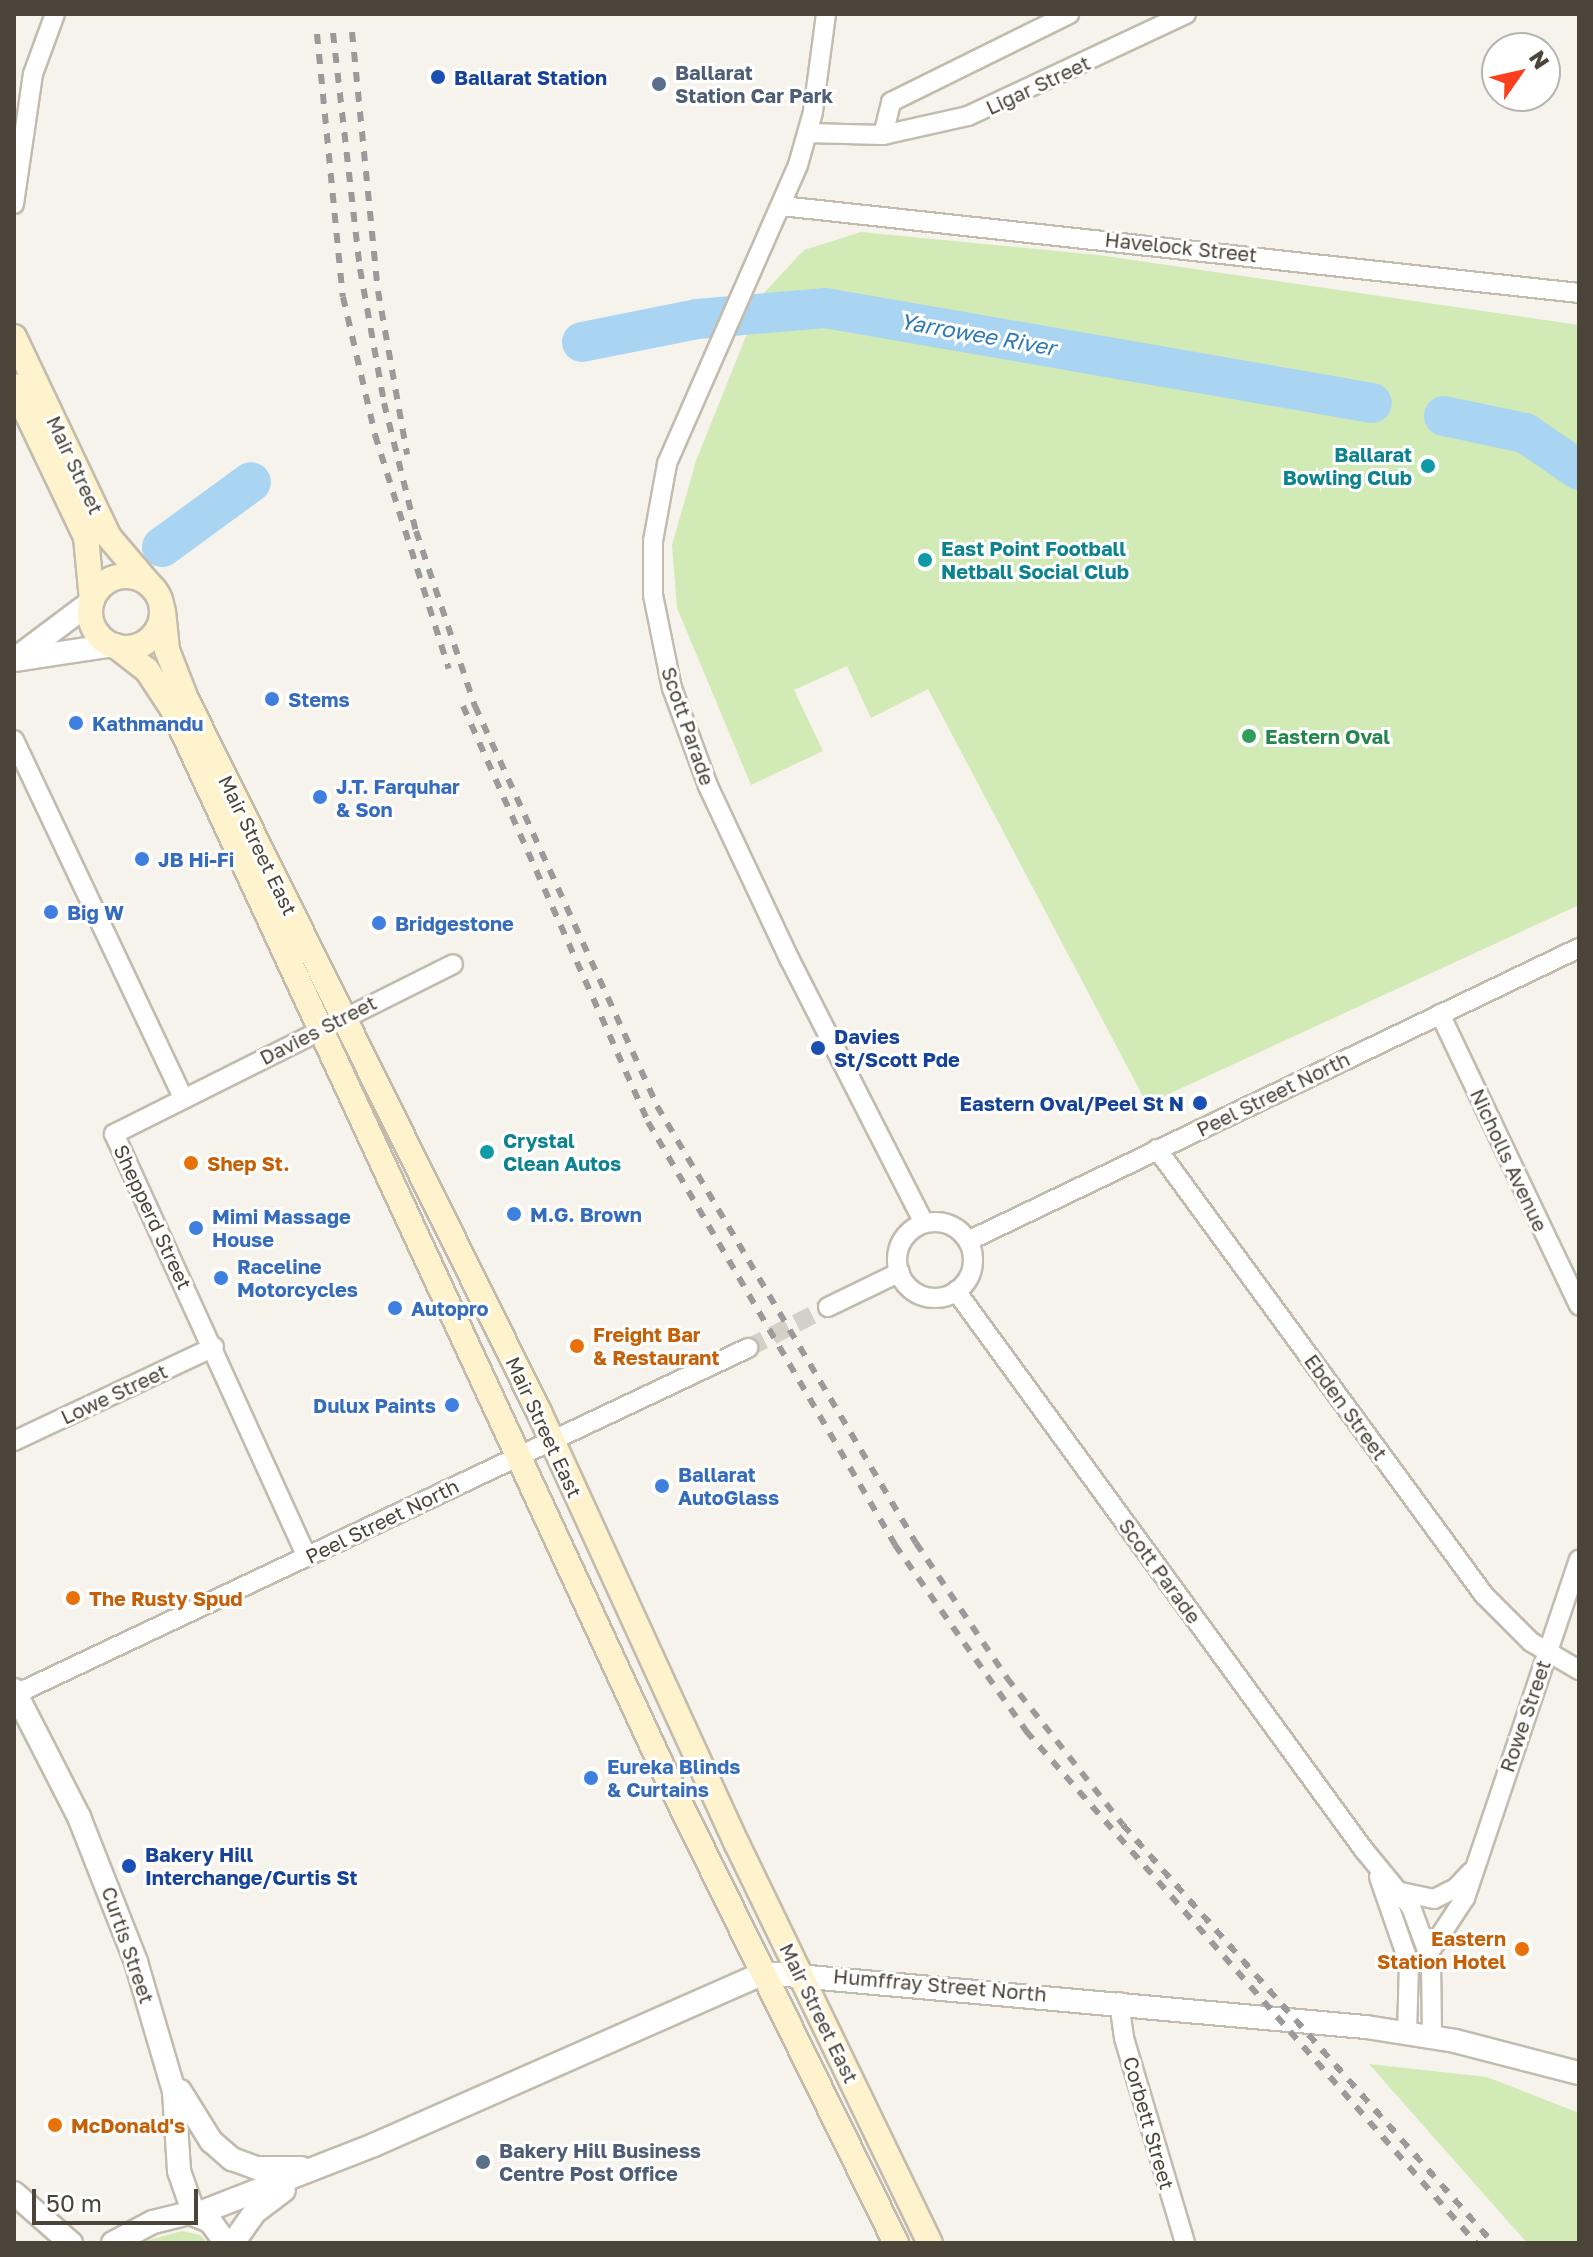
<!DOCTYPE html>
<html>
<head>
<meta charset="utf-8">
<style>
	body { margin:0 }
	#map { position:relative; width:1593px; height:2257px; overflow:hidden; background:#f6f3ec; font-family:"Golos Text",sans-serif }
	div>[style] { position:absolute }
	.green>* { inset:0; background:#d2eab5 }
	.river>* { height:40px; margin:-20px; padding:0 20px; transform-origin:20px; border-radius:20px; background:#a9d4f2 }
	.minor-tunnel>* { height:18px; margin-top:-9px; transform-origin:0; background:repeating-linear-gradient(90deg,#d4d0c8 0 18px,transparent 0 27px) }
	.roads { filter:drop-shadow(2px 0 #c2bbae) drop-shadow(-2px 0 #c2bbae) drop-shadow(0 2px #c2bbae) drop-shadow(0 -2px #c2bbae) }
	.minor>* { height:18px; margin:-9px; padding:0 9px; transform-origin:9px; border-radius:9px; background:#fff }
	.minor>.ring { margin:-9px; padding:0; box-sizing:content-box; background:none; border:18px solid #fff; border-radius:50% }
	.tertiary>* { height:22px; margin:-11px; padding:0 11px; transform-origin:11px; border-radius:11px; background:#fff }
	.secondary>* { height:24px; margin:-12px; padding:0 12px; transform-origin:12px; border-radius:12px; background:#fff3cd }
	.secondary>.ring { margin:-12px; padding:0; box-sizing:content-box; background:none; border:24px solid #fff3cd; border-radius:50% }
	.rail>* { height:6px; margin-top:-3px; transform-origin:0; background:repeating-linear-gradient(90deg,#9a9a9a 0 10px,transparent 0 20px) }
	.dots>* { width:22px; height:22px; translate:-50% -50%; box-sizing:border-box; border:4px solid #fff; border-radius:50% }
	span { translate:-50% -50%; white-space:nowrap; text-align:center; line-height:1.15; -webkit-text-stroke:6px #fff; paint-order:stroke }
	.service-label { font-size:20px; color:#4e5e75; font-weight:700 }
	.left { translate:0 -50%; text-align:left }
	.transit-label { font-size:20px; color:#164399; font-weight:700 }
	.right { translate:-100% -50%; text-align:right }
	.street-label { font-size:20px; color:#4b4439 }
	.culture-label { font-size:20px; color:#0d838f; font-weight:700 }
	.shop-label { font-size:20px; color:#366cbe; font-weight:700 }
	.leisure-label { font-size:20px; color:#27864d; font-weight:700 }
	.food-label { font-size:20px; color:#c56008; font-weight:700 }
	.water-label { font-size:22px; color:#2e7ab2; font-style:italic }
	.frame { position:absolute; inset:0; border:16px solid #4b4439; pointer-events:none }
	.north { position:absolute; left:1481px; top:32px; width:80px; height:80px; box-sizing:border-box; background:#fff; border:2px solid #b7b4b0; border-radius:50%; rotate:56deg; font-size:22px; font-weight:700; line-height:32px; text-align:center; color:#4b4439 }
	.north::after { content:''; display:block; margin:auto; width:28px; height:36px; background:#fc3f1d; clip-path:polygon(50% 0,100% 100%,50% 72%,0 100%) }
	.scale { position:absolute; left:32px; top:2189px; width:166px; height:36px; box-sizing:border-box; border:4px solid #4b4439; border-top:0; padding-left:10px; font-size:24px; line-height:28px; white-space:nowrap; color:#4b4439; -webkit-text-stroke:6px #fff; paint-order:stroke }
</style>
</head>
<body>
<div id="map">
	<div class="green">
		<div style="clip-path:polygon(861px 232px,1098px 255px,1579px 325px,1579px 905px,1147px 1104px,928px 689px,871px 718px,847px 666px,794px 690px,823px 751px,751px 785px,677px 608px,672px 545px,696px 461px,763px 294px,804px 250px)"></div>
		<div style="clip-path:polygon(1369px 2064px,1487px 2077px,1579px 2113px,1579px 2243px,1527px 2243px)"></div>
		<div style="clip-path:polygon(182px 2231px,200px 2235px,208px 2243px,138px 2243px)"></div>
	</div>
	<div class="river">
		<div style="left:582px;top:342px;width:117px;rotate:-11.3deg"></div>
		<div style="left:697px;top:319px;width:128px;rotate:-4.9deg"></div>
		<div style="left:825px;top:308px;width:555px;rotate:9.85deg"></div>
		<div style="left:1444px;top:416px;width:83px;rotate:11.9deg"></div>
		<div style="left:1525px;top:433px;width:65px;rotate:34.4deg"></div>
		<div style="left:162px;top:547px;width:110px;rotate:-36.1deg"></div>
	</div>
	<div class="minor-tunnel">
		<div style="left:748px;top:1348px;width:90px;rotate:-27.1deg"></div>
	</div>
	<div class="roads">
		<div class="minor">
			<div style="left:826px;top:14px;width:99px;rotate:97.6deg"></div>
			<div style="left:813px;top:112px;width:55px;rotate:105.8deg"></div>
			<div style="left:798px;top:165px;width:326px;rotate:113.7deg"></div>
			<div style="left:667px;top:464px;width:78px;rotate:100.3deg"></div>
			<div style="left:653px;top:541px;width:54px;rotate:90deg"></div>
			<div style="left:653px;top:595px;width:95px;rotate:78.5deg"></div>
			<div style="left:672px;top:688px;width:104px;rotate:69.8deg"></div>
			<div style="left:708px;top:786px;width:192px;rotate:64.8deg"></div>
			<div style="left:790px;top:960px;width:295px;rotate:63deg"></div>
			<div style="left:808px;top:133px;width:75px;rotate:1.5deg"></div>
			<div style="left:883px;top:135px;width:87px;rotate:-12.6deg"></div>
			<div style="left:968px;top:116px;width:241px;rotate:-25.1deg"></div>
			<div style="left:883px;top:135px;width:34px;rotate:-76deg"></div>
			<div style="left:891px;top:102px;width:199px;rotate:-26.3deg"></div>
			<div style="left:14px;top:204px;width:131px;rotate:-81.7deg"></div>
			<div style="left:33px;top:74px;width:64px;rotate:-69.9deg"></div>
			<div style="left:782px;top:206px;width:802px;rotate:6.23deg"></div>
			<div style="left:14px;top:740px;width:396px;rotate:64.7deg"></div>
			<div style="left:1440px;top:1014px;width:323px;rotate:64.5deg"></div>
			<div style="left:1157px;top:1149px;width:553px;rotate:53.75deg"></div>
			<div style="left:1484px;top:1595px;width:66px;rotate:45deg"></div>
			<div style="left:1531px;top:1642px;width:56px;rotate:30.3deg"></div>
			<div class="ring" style="left:897px;top:1222px;width:58px;height:58px"></div>
			<div style="left:968px;top:1241px;width:678px;rotate:-25.62deg"></div>
			<div style="left:956px;top:1291px;width:692px;rotate:53.88deg"></div>
			<div style="left:1364px;top:1850px;width:74px;rotate:50.5deg"></div>
			<div style="left:1411px;top:1907px;width:58px;rotate:69.7deg"></div>
			<div style="left:1431px;top:1961px;width:76px;rotate:89.2deg"></div>
			<div style="left:828px;top:1307px;width:80px;rotate:-25.9deg"></div>
			<div style="left:14px;top:1441px;width:221px;rotate:-25.2deg"></div>
			<div style="left:307px;top:1557px;width:465px;rotate:-114.5deg"></div>
			<div style="left:114px;top:1134px;width:379px;rotate:-26.6deg"></div>
			<div style="left:16px;top:1694px;width:810px;rotate:-25.3deg"></div>
			<div style="left:1379px;top:1877px;width:91px;rotate:70.8deg"></div>
			<div style="left:1409px;top:1963px;width:70px;rotate:91.6deg"></div>
			<div style="left:1401px;top:1892px;width:34px;rotate:12deg"></div>
			<div style="left:1434px;top:1899px;width:25px;rotate:-27deg"></div>
			<div style="left:1456px;top:1888px;width:22px;rotate:-47deg"></div>
			<div style="left:1430px;top:1951px;width:64px;rotate:-56.6deg"></div>
			<div style="left:1465px;top:1898px;width:357px;rotate:-71.4deg"></div>
			<div style="left:1119px;top:2002px;width:36px;rotate:82deg"></div>
			<div style="left:1124px;top:2038px;width:214px;rotate:73.4deg"></div>
		</div>
		<div class="tertiary">
			<div style="left:19px;top:656px;width:90px;rotate:-36.9deg"></div>
			<div style="left:14px;top:660px;width:100px;rotate:-8.6deg"></div>
			<div style="left:14px;top:1690px;width:143px;rotate:62.9deg"></div>
			<div style="left:79px;top:1817px;width:156px;rotate:68.5deg"></div>
			<div style="left:136px;top:1962px;width:134px;rotate:73.6deg"></div>
			<div style="left:174px;top:2091px;width:80px;rotate:86.4deg"></div>
			<div style="left:179px;top:2171px;width:46px;rotate:70.8deg"></div>
			<div style="left:180px;top:2091px;width:59px;rotate:58.2deg"></div>
			<div style="left:211px;top:2141px;width:28px;rotate:41deg"></div>
			<div style="left:232px;top:2159px;width:27px;rotate:20deg"></div>
			<div style="left:257px;top:2168px;width:44px"></div>
			<div style="left:14px;top:2193px;width:76px;rotate:41.3deg"></div>
			<div style="left:197px;top:2214px;width:190px;rotate:-21.3deg"></div>
			<div style="left:374px;top:2145px;width:426px;rotate:-23.8deg"></div>
			<div style="left:764px;top:1973px;width:604px;rotate:5.13deg"></div>
			<div style="left:1366px;top:2027px;width:90px;rotate:8.9deg"></div>
			<div style="left:1455px;top:2041px;width:128px;rotate:14.5deg"></div>
			<div style="left:113px;top:2243px;width:45px;rotate:-27.7deg"></div>
			<div style="left:153px;top:2222px;width:38px;rotate:-14deg"></div>
			<div style="left:190px;top:2213px;width:22px;rotate:22deg"></div>
			<div style="left:210px;top:2221px;width:27px;rotate:54deg"></div>
			<div style="left:233px;top:2243px;width:38px;rotate:-55deg"></div>
			<div style="left:255px;top:2212px;width:36px;rotate:-37deg"></div>
		</div>
		<div class="secondary">
			<div style="left:14px;top:337px;width:221px;rotate:64.6deg"></div>
			<div style="left:109px;top:537px;width:62px;rotate:49.6deg"></div>
			<div style="left:14px;top:386px;width:167px;rotate:64.5deg"></div>
			<div style="left:86px;top:537px;width:64px;rotate:84.6deg"></div>
			<div class="ring" style="left:90px;top:576px;width:48px;height:48px"></div>
			<div style="left:163px;top:611px;width:39px;rotate:84deg"></div>
			<div style="left:167px;top:650px;width:53px;rotate:68.8deg"></div>
			<div style="left:186px;top:699px;width:796px;rotate:63.66deg"></div>
			<div style="left:539px;top:1412px;width:475px;rotate:65.4deg"></div>
			<div style="left:737px;top:1844px;width:443px;rotate:64.2deg"></div>
			<div style="left:116px;top:646px;width:39px;rotate:38deg"></div>
			<div style="left:147px;top:670px;width:45px;rotate:56.7deg"></div>
			<div style="left:172px;top:708px;width:1171px;rotate:65.16deg"></div>
			<div style="left:664px;top:1771px;width:526px;rotate:63.82deg"></div>
		</div>
	</div>
	<div class="rail">
		<div style="left:352px;top:32px;width:260px;rotate:84.3deg"></div>
		<div style="left:378px;top:291px;width:166px;rotate:79.9deg"></div>
		<div style="left:333px;top:33px;width:238px;rotate:83.5deg"></div>
		<div style="left:360px;top:269px;width:136px;rotate:79.8deg"></div>
		<div style="left:384px;top:403px;width:132px;rotate:76deg"></div>
		<div style="left:416px;top:531px;width:185px;rotate:71.4deg"></div>
		<div style="left:475px;top:706px;width:439px;rotate:65.5deg"></div>
		<div style="left:657px;top:1106px;width:508px;rotate:59.35deg"></div>
		<div style="left:916px;top:1543px;width:163px;rotate:56deg"></div>
		<div style="left:1007px;top:1678px;width:187px;rotate:51.7deg"></div>
		<div style="left:1123px;top:1825px;width:558px;rotate:48.49deg"></div>
		<div style="left:317px;top:34px;width:264px;rotate:84.4deg"></div>
		<div style="left:343px;top:297px;width:142px;rotate:76.9deg"></div>
		<div style="left:375px;top:435px;width:245px;rotate:72.5deg"></div>
		<div style="left:463px;top:706px;width:455px;rotate:66deg"></div>
		<div style="left:648px;top:1122px;width:490px;rotate:59.7deg"></div>
		<div style="left:895px;top:1545px;width:228px;rotate:54.8deg"></div>
		<div style="left:1026px;top:1731px;width:682px;rotate:48.69deg"></div>
	</div>
	<div class="dots">
		<div style="left:438px;top:77px;background:#1a4fb4"></div>
		<div style="left:659px;top:84px;background:#5c6f8a"></div>
		<div style="left:1428px;top:466px;background:#0f9aa8"></div>
		<div style="left:925px;top:560px;background:#0f9aa8"></div>
		<div style="left:272px;top:699px;background:#3f7fe0"></div>
		<div style="left:76px;top:723px;background:#3f7fe0"></div>
		<div style="left:1249px;top:736px;background:#2e9e5b"></div>
		<div style="left:320px;top:797px;background:#3f7fe0"></div>
		<div style="left:142px;top:859px;background:#3f7fe0"></div>
		<div style="left:51px;top:912px;background:#3f7fe0"></div>
		<div style="left:379px;top:923px;background:#3f7fe0"></div>
		<div style="left:818px;top:1048px;background:#1a4fb4"></div>
		<div style="left:1200px;top:1103px;background:#1a4fb4"></div>
		<div style="left:487px;top:1152px;background:#0f9aa8"></div>
		<div style="left:191px;top:1163px;background:#e8710a"></div>
		<div style="left:514px;top:1214px;background:#3f7fe0"></div>
		<div style="left:196px;top:1228px;background:#3f7fe0"></div>
		<div style="left:221px;top:1278px;background:#3f7fe0"></div>
		<div style="left:395px;top:1308px;background:#3f7fe0"></div>
		<div style="left:577px;top:1346px;background:#e8710a"></div>
		<div style="left:452px;top:1405px;background:#3f7fe0"></div>
		<div style="left:662px;top:1486px;background:#3f7fe0"></div>
		<div style="left:73px;top:1598px;background:#e8710a"></div>
		<div style="left:591px;top:1778px;background:#3f7fe0"></div>
		<div style="left:129px;top:1866px;background:#1a4fb4"></div>
		<div style="left:1522px;top:1949px;background:#e8710a"></div>
		<div style="left:55px;top:2125px;background:#e8710a"></div>
		<div style="left:483px;top:2162px;background:#5c6f8a"></div>
	</div>
	<div class="service-label">
		<span class="left" style="left:675px;top:84px">Ballarat<br>Station Car Park</span>
		<span class="left" style="left:499px;top:2162px">Bakery Hill Business<br>Centre Post Office</span>
	</div>
	<div class="transit-label">
		<span class="left" style="left:454px;top:77px">Ballarat Station</span>
		<span class="left" style="left:834px;top:1048px">Davies<br>St/Scott Pde</span>
		<span class="right" style="left:1184px;top:1103px">Eastern Oval/Peel St N</span>
		<span class="left" style="left:145px;top:1866px">Bakery Hill<br>Interchange/Curtis St</span>
	</div>
	<div class="street-label">
		<span style="left:1038px;top:85px;rotate:-25deg">Ligar Street</span>
		<span style="left:1181px;top:247px;rotate:6deg">Havelock Street</span>
		<span style="left:75px;top:465px;rotate:65deg">Mair Street</span>
		<span style="left:688px;top:726px;rotate:71deg">Scott Parade</span>
		<span style="left:258px;top:845px;rotate:64deg">Mair Street East</span>
		<span style="left:318px;top:1030px;rotate:-27deg">Davies Street</span>
		<span style="left:1273px;top:1094px;rotate:-26deg">Peel Street North</span>
		<span style="left:1509px;top:1160px;rotate:65deg">Nicholls Avenue</span>
		<span style="left:153px;top:1217px;rotate:65deg">Shepperd Street</span>
		<span style="left:114px;top:1394px;rotate:-25deg">Lowe Street</span>
		<span style="left:1346px;top:1407px;rotate:54deg">Ebden Street</span>
		<span style="left:544px;top:1427px;rotate:65deg">Mair Street East</span>
		<span style="left:382px;top:1521px;rotate:-26deg">Peel Street North</span>
		<span style="left:1160px;top:1571px;rotate:54deg">Scott Parade</span>
		<span style="left:1525px;top:1716px;rotate:-71deg">Rowe Street</span>
		<span style="left:128px;top:1945px;rotate:71deg">Curtis Street</span>
		<span style="left:940px;top:1985px;rotate:5deg">Humffray Street North</span>
		<span style="left:819px;top:2013px;rotate:64deg">Mair Street East</span>
		<span style="left:1149px;top:2123px;rotate:74deg">Corbett Street</span>
	</div>
	<div class="culture-label">
		<span class="right" style="left:1412px;top:466px">Ballarat<br>Bowling Club</span>
		<span class="left" style="left:941px;top:560px">East Point Football<br>Netball Social Club</span>
		<span class="left" style="left:503px;top:1152px">Crystal<br>Clean Autos</span>
	</div>
	<div class="shop-label">
		<span class="left" style="left:288px;top:699px">Stems</span>
		<span class="left" style="left:92px;top:723px">Kathmandu</span>
		<span class="left" style="left:336px;top:798px">J.T. Farquhar<br>&amp; Son</span>
		<span class="left" style="left:158px;top:859px">JB Hi-Fi</span>
		<span class="left" style="left:67px;top:912px">Big W</span>
		<span class="left" style="left:395px;top:923px">Bridgestone</span>
		<span class="left" style="left:530px;top:1214px">M.G. Brown</span>
		<span class="left" style="left:212px;top:1228px">Mimi Massage<br>House</span>
		<span class="left" style="left:237px;top:1278px">Raceline<br>Motorcycles</span>
		<span class="left" style="left:411px;top:1308px">Autopro</span>
		<span class="right" style="left:436px;top:1405px">Dulux Paints</span>
		<span class="left" style="left:678px;top:1486px">Ballarat<br>AutoGlass</span>
		<span class="left" style="left:607px;top:1778px">Eureka Blinds<br>&amp; Curtains</span>
	</div>
	<div class="leisure-label">
		<span class="left" style="left:1265px;top:736px">Eastern Oval</span>
	</div>
	<div class="food-label">
		<span class="left" style="left:207px;top:1163px">Shep St.</span>
		<span class="left" style="left:593px;top:1346px">Freight Bar<br>&amp; Restaurant</span>
		<span class="left" style="left:89px;top:1598px">The Rusty Spud</span>
		<span class="right" style="left:1506px;top:1950px">Eastern<br>Station Hotel</span>
		<span class="left" style="left:71px;top:2125px">McDonald's</span>
	</div>
	<div class="water-label">
		<span style="left:978px;top:334px;rotate:10deg">Yarrowee River</span>
	</div>
	<div class="frame"></div>
	<div class="north">N</div>
	<div class="scale">50 m</div>
</div>
</body>
</html>
